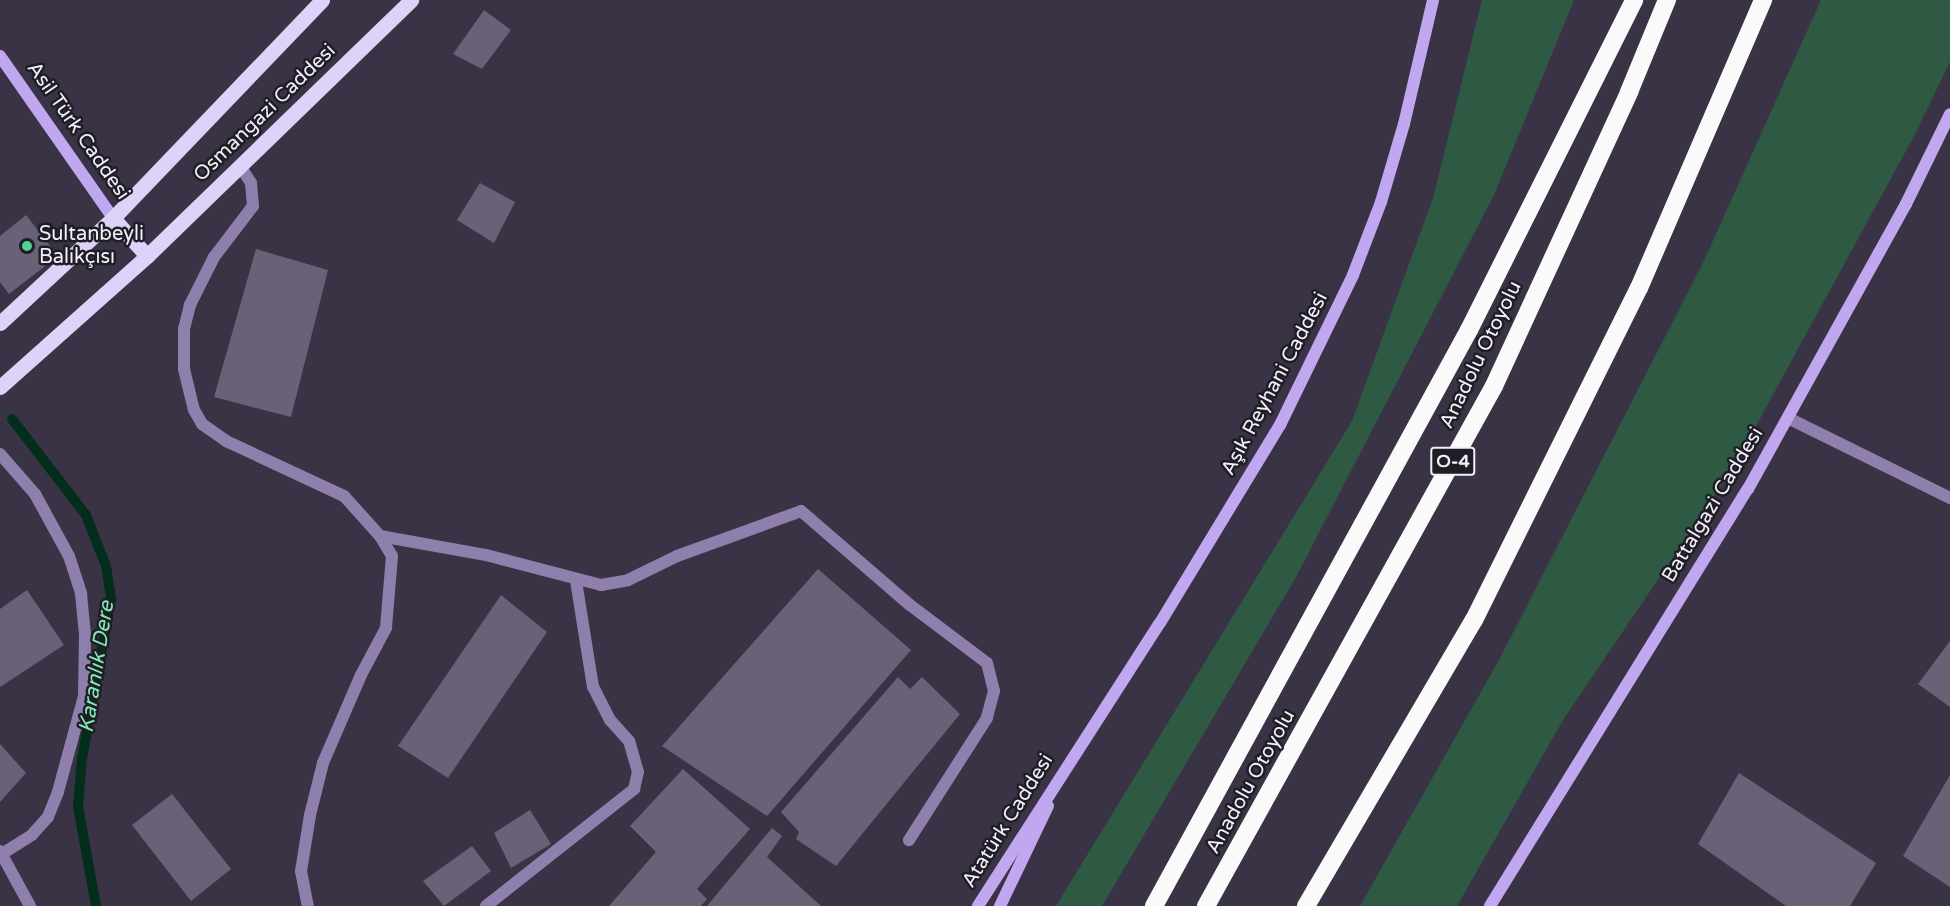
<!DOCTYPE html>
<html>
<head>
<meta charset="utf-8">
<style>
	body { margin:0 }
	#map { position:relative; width:1950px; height:906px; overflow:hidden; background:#3a3345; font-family:"Varela Round",sans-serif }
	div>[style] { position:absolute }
	.green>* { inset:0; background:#2e5a44 }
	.stream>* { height:10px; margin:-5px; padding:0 5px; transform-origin:5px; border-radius:5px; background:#042e1c }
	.building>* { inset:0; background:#696276 }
	.lane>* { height:12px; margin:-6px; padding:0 6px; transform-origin:6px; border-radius:6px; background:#8f7fad }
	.street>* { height:12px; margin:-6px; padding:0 6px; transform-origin:6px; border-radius:6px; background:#8f7fad }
	.secondary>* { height:12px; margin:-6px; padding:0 6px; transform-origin:6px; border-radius:6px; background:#c1a7f0 }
	.primary>* { height:15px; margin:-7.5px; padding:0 7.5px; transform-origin:7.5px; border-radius:7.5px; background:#dfd2f8 }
	.highway>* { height:18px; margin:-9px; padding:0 9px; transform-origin:9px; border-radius:9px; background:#fafafa }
	.dots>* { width:16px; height:16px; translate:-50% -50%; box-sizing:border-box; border:3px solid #1f1d25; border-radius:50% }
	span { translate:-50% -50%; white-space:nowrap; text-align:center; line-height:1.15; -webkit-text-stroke:5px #1f1d25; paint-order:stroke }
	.shield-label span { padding:2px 4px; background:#1f1d25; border:2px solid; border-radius:4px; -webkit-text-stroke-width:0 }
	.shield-label { font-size:18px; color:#f3f0fb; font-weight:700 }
	.street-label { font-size:20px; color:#f3f0fb }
	.poi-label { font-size:20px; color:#f3f0fb }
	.left { translate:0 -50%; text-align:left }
	.water-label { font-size:21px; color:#81eab5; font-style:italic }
</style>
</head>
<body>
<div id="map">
	<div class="green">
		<div style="clip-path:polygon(1482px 0,1574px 0,1494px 195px,1296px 577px,1102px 906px,1056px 906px,1352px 421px,1433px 198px)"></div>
		<div style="clip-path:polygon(1821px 0,1950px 0,1950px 62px,1913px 138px,1732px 470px,1563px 720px,1457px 906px,1360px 906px,1499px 660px,1703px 263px)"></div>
	</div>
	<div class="stream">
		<div style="left:12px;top:419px;width:121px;rotate:52.4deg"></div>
		<div style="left:86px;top:515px;width:55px;rotate:68.6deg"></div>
		<div style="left:106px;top:566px;width:33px;rotate:81deg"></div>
		<div style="left:111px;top:599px;width:162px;rotate:100.3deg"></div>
		<div style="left:82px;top:758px;width:48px;rotate:94.8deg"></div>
		<div style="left:78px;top:806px;width:102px;rotate:79.8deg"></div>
	</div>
	<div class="building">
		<div style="clip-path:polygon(484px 10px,511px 30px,482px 69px,453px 54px)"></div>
		<div style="clip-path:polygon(480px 183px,515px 202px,494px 243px,457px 220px)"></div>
		<div style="clip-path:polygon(26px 215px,58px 256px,9px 294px,0 282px,0 236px)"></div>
		<div style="clip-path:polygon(256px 249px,328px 270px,291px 417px,214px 397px)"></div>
		<div style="clip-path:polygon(818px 569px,911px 650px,767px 816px,662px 746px)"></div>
		<div style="clip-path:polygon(27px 590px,64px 645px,0 687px,0 609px)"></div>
		<div style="clip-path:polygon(501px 595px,547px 632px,448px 778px,398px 746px)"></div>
		<div style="clip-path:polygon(1950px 641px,1950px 707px,1918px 684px)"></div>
		<div style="clip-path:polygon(898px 677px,910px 689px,922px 677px,960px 714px,836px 866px,796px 839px,799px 832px,781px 812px)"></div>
		<div style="clip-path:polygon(0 744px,26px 773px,0 802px)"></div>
		<div style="clip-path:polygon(683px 769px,750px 829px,697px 889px,707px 899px,701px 906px,609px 906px,656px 852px,630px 826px)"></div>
		<div style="clip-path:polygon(1739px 773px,1876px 863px,1850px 906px,1786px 906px,1698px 844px)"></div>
		<div style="clip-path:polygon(1950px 775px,1950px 887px,1903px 856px)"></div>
		<div style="clip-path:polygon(172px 794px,231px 869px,191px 901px,132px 825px)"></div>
		<div style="clip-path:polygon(530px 810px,551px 844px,511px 868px,494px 833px)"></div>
		<div style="clip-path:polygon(772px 828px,782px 836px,767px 857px,821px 906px,707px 906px)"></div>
		<div style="clip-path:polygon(472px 846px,491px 871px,444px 906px,423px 881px)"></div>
	</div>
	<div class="lane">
		<div style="left:240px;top:166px;width:20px;rotate:57deg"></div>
		<div style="left:251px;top:183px;width:23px;rotate:85deg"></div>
		<div style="left:253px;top:206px;width:64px;rotate:127.4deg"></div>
		<div style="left:214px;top:257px;width:54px;rotate:116.6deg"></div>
		<div style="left:190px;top:305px;width:25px;rotate:104deg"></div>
		<div style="left:184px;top:329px;width:40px;rotate:90deg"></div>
		<div style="left:184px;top:369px;width:42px;rotate:76.3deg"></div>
		<div style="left:194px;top:410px;width:16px;rotate:60deg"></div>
		<div style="left:202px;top:424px;width:29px;rotate:35deg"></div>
		<div style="left:226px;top:441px;width:130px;rotate:25deg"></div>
		<div style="left:344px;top:496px;width:54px;rotate:48deg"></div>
		<div style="left:380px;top:536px;width:23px;rotate:59deg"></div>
		<div style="left:392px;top:556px;width:72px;rotate:94.8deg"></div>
		<div style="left:386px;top:628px;width:53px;rotate:118deg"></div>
		<div style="left:361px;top:675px;width:96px;rotate:113.4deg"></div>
		<div style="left:323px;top:763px;width:54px;rotate:104deg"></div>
		<div style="left:310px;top:815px;width:57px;rotate:99.1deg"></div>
		<div style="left:301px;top:871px;width:36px;rotate:79deg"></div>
		<div style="left:1788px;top:418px;width:181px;rotate:26.3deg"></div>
		<div style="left:0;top:454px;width:53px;rotate:48.8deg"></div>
		<div style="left:35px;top:494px;width:71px;rotate:61.3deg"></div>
		<div style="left:69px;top:556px;width:40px;rotate:72deg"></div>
		<div style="left:81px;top:594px;width:41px;rotate:84.4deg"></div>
		<div style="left:85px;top:635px;width:61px;rotate:90.9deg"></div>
		<div style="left:84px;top:696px;width:99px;rotate:105.2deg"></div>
		<div style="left:58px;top:792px;width:27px;rotate:112deg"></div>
		<div style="left:48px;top:817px;width:24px;rotate:132deg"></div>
		<div style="left:32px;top:835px;width:36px;rotate:148deg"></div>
		<div style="left:380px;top:536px;width:108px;rotate:10.2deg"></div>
		<div style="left:486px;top:555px;width:119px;rotate:14.6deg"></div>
		<div style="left:601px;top:585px;width:27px;rotate:-10deg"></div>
		<div style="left:628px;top:580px;width:55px;rotate:-26.1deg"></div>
		<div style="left:677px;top:556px;width:132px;rotate:-19.9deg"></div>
		<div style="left:801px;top:511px;width:144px;rotate:40.8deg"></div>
		<div style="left:910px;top:605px;width:96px;rotate:37deg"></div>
		<div style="left:987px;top:663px;width:29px;rotate:76deg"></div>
		<div style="left:994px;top:691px;width:28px;rotate:105deg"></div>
		<div style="left:987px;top:718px;width:145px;rotate:122.6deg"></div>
		<div style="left:486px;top:906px;width:189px;rotate:-38.3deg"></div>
		<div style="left:634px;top:789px;width:17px;rotate:-77deg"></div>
		<div style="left:638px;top:772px;width:32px;rotate:-106deg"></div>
		<div style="left:629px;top:741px;width:28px;rotate:-132deg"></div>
		<div style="left:610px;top:720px;width:37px;rotate:-117deg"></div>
		<div style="left:593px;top:687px;width:107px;rotate:-99.1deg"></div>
	</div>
	<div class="street">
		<div style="left:0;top:851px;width:63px;rotate:61.4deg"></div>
	</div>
	<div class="secondary">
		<div style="left:0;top:56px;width:198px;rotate:55.1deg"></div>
		<div style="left:978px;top:906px;width:336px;rotate:-57.3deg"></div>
		<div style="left:1160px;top:623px;width:232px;rotate:-58.8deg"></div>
		<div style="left:1280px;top:425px;width:167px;rotate:-64deg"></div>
		<div style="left:1353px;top:275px;width:78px;rotate:-69deg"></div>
		<div style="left:1381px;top:202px;width:81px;rotate:-73.6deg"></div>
		<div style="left:1404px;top:124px;width:127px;rotate:-76.8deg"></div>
		<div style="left:1000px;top:906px;width:111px;rotate:-64.4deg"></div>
		<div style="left:1490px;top:906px;width:490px;rotate:-58.3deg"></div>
		<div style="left:1748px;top:489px;width:326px;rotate:-61deg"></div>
		<div style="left:1906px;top:204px;width:100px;rotate:-63.9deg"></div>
	</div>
	<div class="primary">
		<div style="left:113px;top:218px;width:51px;rotate:48.2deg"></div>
		<div style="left:0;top:323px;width:154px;rotate:-42.9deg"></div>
		<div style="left:113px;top:218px;width:302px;rotate:-46.2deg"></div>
		<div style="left:0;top:387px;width:197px;rotate:-41.7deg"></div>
		<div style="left:147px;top:256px;width:368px;rotate:-44.1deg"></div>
	</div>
	<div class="highway">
		<div style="left:1154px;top:906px;width:657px;rotate:-61.33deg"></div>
		<div style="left:1469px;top:330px;width:369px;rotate:-63.4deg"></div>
		<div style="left:1206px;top:906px;width:594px;rotate:-61.02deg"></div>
		<div style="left:1494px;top:386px;width:324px;rotate:-65.3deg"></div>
		<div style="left:1629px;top:92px;width:100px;rotate:-67.6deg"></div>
		<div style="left:1306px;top:906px;width:332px;rotate:-59.6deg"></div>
		<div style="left:1474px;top:620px;width:371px;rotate:-63.6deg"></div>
		<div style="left:1639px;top:288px;width:314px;rotate:-66.7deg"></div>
	</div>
	<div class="dots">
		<div style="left:27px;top:246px;background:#51d398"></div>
	</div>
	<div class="shield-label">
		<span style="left:1453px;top:461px">O-4</span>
	</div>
	<div class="street-label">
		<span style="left:265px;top:113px;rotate:-44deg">Osmangazi Caddesi</span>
		<span style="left:78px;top:131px;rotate:55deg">Asil Türk Caddesi</span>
		<span style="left:1481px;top:355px;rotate:-64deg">Anadolu Otoyolu</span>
		<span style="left:1275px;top:384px;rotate:-62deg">Aşık Reyhani Caddesi</span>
		<span style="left:1713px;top:505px;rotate:-59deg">Battalgazi Caddesi</span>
		<span style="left:1251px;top:782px;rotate:-61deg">Anadolu Otoyolu</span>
		<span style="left:1008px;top:821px;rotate:-58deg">Atatürk Caddesi</span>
	</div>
	<div class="poi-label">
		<span class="left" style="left:39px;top:246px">Sultanbeyli<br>Balıkçısı</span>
	</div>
	<div class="water-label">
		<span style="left:97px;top:667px;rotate:-81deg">Karanlık Dere</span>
	</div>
</div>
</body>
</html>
